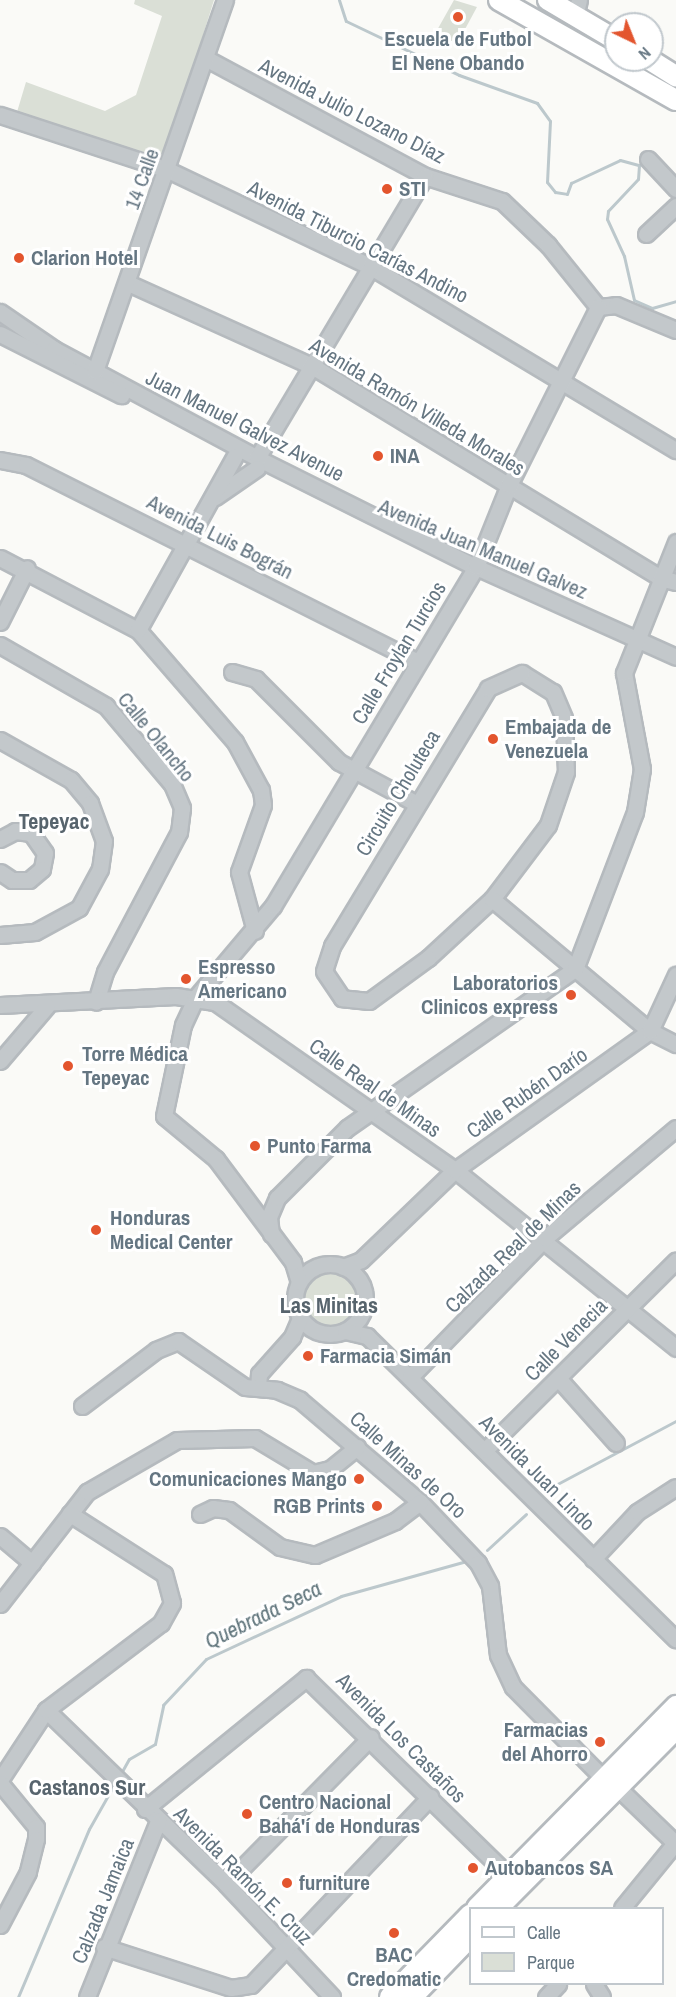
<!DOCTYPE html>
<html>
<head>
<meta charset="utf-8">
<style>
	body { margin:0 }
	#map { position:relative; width:676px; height:1997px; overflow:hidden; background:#fafaf7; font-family:"Archivo Narrow",sans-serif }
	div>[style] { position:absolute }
	.green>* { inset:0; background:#dadfd6 }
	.round { border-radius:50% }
	.stream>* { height:3px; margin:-1.5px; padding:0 1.5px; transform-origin:1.5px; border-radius:1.5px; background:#bcc8cc }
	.roads { filter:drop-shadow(2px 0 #b5babe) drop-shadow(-2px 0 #b5babe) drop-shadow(0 2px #b5babe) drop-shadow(0 -2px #b5babe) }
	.minor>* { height:15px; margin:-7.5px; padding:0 7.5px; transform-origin:7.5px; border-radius:7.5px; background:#c3c8cb }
	.minor>.ring { margin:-7.5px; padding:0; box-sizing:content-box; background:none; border:15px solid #c3c8cb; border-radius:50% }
	.major>* { height:20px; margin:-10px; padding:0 10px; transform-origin:10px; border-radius:10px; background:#fff }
	.dots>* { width:16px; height:16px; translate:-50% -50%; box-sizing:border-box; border:3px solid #fff; border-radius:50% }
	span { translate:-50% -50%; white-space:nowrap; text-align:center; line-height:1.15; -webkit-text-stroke:6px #fff; paint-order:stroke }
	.poi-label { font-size:21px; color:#657682; font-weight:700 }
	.left { translate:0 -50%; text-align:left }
	.right { translate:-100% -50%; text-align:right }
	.street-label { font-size:21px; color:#657682 }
	.neighbourhood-label { font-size:22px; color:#57646d; font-weight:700 }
	.water-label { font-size:22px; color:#60757c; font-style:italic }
	.legend { position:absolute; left:469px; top:1907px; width:195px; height:78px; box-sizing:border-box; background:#fff; border:2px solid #c1c8cd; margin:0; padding:8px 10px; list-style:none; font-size:18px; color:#657682 }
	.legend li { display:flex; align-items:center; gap:12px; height:30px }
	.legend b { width:30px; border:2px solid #c1c8cd }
	.north { position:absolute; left:604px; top:12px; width:60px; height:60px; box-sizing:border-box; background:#fff; border:2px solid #c1c8cd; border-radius:50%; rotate:137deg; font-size:16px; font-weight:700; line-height:24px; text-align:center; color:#657682 }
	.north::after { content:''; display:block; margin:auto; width:21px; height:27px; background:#e3552e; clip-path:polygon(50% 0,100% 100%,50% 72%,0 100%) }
</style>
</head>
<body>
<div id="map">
	<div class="green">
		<div style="clip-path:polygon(135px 0,214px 0,164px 160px,17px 112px,26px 82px,105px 111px,136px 95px,162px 16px,134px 4px)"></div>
		<div style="clip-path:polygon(454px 0,477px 7px,457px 44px,436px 32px)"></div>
		<div class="round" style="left:301px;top:1271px;width:56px;height:56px"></div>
	</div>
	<div class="stream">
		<div style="left:339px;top:0;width:22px;rotate:72deg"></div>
		<div style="left:346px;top:21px;width:125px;rotate:25.5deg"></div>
		<div style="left:459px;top:75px;width:83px;rotate:19.7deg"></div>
		<div style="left:537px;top:103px;width:22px;rotate:54deg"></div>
		<div style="left:550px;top:121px;width:61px;rotate:92.8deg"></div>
		<div style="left:547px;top:182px;width:13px;rotate:51deg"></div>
		<div style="left:555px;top:192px;width:12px;rotate:9deg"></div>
		<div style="left:567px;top:194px;width:12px;rotate:-70deg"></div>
		<div style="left:571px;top:183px;width:54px;rotate:-25.1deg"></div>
		<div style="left:620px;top:160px;width:20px;rotate:15deg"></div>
		<div style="left:639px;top:165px;width:14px;rotate:94deg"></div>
		<div style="left:638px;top:179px;width:44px;rotate:133.2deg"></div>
		<div style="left:608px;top:211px;width:8px;rotate:97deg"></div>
		<div style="left:607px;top:219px;width:41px;rotate:65.3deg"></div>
		<div style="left:624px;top:256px;width:45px;rotate:77.2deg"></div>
		<div style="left:634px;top:300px;width:20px;rotate:24deg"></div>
		<div style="left:652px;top:308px;width:25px;rotate:-16deg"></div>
		<div style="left:546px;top:1490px;width:147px;rotate:-28deg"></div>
		<div style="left:487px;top:1550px;width:53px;rotate:-42.7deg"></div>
		<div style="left:120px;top:1775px;width:18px;rotate:-61deg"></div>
		<div style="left:129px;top:1759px;width:30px;rotate:-30deg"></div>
		<div style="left:155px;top:1744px;width:40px;rotate:-78deg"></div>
		<div style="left:163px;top:1705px;width:63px;rotate:-46.9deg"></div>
		<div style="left:206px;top:1659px;width:149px;rotate:-25deg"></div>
		<div style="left:341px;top:1596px;width:134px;rotate:-15.6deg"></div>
		<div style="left:18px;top:1997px;width:182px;rotate:-67.1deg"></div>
		<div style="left:89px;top:1829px;width:53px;rotate:-60.5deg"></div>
	</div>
	<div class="roads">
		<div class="minor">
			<div style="left:575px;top:16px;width:16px;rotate:-76deg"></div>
			<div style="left:207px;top:59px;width:247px;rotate:28.2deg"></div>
			<div style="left:425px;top:176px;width:81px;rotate:18deg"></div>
			<div style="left:502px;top:201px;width:64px;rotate:43.7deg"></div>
			<div style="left:548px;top:245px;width:80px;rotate:51.1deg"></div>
			<div style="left:0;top:115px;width:177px;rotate:18.1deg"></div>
			<div style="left:168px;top:170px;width:225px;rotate:25.5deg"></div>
			<div style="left:371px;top:267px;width:356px;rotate:31deg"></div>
			<div style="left:648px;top:159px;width:41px;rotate:47deg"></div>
			<div style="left:646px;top:234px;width:41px;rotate:-43deg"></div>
			<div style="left:128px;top:283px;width:202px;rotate:24.3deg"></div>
			<div style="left:312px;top:366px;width:407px;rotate:31.3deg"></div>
			<div style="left:660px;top:578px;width:16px;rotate:14deg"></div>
			<div style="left:598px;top:307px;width:18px;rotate:-6deg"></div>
			<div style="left:616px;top:305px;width:65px;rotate:22.6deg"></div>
			<div style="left:0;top:312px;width:65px;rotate:34.4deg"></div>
			<div style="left:54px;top:349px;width:230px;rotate:28.2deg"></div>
			<div style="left:257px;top:458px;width:245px;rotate:26.5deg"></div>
			<div style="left:476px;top:567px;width:219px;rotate:24.2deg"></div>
			<div style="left:0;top:334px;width:136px;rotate:26.8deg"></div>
			<div style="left:95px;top:371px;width:393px;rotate:-70.7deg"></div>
			<div style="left:257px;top:458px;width:328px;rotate:-59.2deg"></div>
			<div style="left:0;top:460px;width:26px;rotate:11deg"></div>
			<div style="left:26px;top:465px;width:438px;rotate:26.7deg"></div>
			<div style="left:215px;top:497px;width:51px;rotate:-34.6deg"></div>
			<div style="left:0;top:558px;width:156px;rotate:27.6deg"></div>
			<div style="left:138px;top:630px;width:148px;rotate:49.1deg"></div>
			<div style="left:235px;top:742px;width:55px;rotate:61.6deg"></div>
			<div style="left:261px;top:790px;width:15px;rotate:82deg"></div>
			<div style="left:263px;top:805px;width:71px;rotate:109.7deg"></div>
			<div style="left:239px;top:872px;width:61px;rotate:74.8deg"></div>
			<div style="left:0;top:622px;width:60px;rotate:-63.4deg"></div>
			<div style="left:138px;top:630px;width:199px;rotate:-60.9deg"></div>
			<div style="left:0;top:645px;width:122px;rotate:29.9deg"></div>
			<div style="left:106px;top:706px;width:102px;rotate:49.8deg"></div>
			<div style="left:172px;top:784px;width:26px;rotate:67deg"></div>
			<div style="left:182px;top:808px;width:24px;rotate:97deg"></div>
			<div style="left:179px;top:832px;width:158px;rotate:117.9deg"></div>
			<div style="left:105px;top:972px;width:31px;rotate:107deg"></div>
			<div style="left:232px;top:672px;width:25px;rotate:16deg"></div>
			<div style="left:256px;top:679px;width:117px;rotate:45deg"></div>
			<div style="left:339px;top:762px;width:89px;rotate:28.3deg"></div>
			<div style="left:522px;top:673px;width:36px;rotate:32deg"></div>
			<div style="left:553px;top:692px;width:28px;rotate:67deg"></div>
			<div style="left:564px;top:718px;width:54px;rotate:87.9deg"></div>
			<div style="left:566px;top:772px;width:56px;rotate:108.8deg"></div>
			<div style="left:548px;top:825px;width:93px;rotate:127.1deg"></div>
			<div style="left:492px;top:899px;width:87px;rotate:137.3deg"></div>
			<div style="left:428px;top:958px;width:73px;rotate:143.9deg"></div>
			<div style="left:369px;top:1001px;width:27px;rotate:-174deg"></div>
			<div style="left:342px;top:998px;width:32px;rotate:-124deg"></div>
			<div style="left:324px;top:971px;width:26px;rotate:-72deg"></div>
			<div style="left:332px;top:946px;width:301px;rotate:-58.8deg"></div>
			<div style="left:488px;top:688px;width:37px;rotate:-24deg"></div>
			<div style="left:0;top:740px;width:81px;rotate:29.4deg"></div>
			<div style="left:71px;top:780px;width:30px;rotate:50deg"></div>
			<div style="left:90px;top:803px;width:40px;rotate:69.8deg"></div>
			<div style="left:104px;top:841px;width:28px;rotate:98deg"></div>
			<div style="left:100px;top:869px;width:44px;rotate:118.3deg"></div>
			<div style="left:79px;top:908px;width:50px;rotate:151.4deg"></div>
			<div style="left:35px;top:932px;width:35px;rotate:175deg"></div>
			<div style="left:0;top:839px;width:17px;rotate:-28deg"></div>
			<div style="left:15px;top:831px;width:16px;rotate:7deg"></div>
			<div style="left:31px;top:833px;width:24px;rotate:55deg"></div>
			<div style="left:45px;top:853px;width:16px;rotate:101deg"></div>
			<div style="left:42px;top:869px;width:17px;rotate:140deg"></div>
			<div style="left:29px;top:880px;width:17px;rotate:180deg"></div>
			<div style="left:12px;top:880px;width:14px;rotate:-146deg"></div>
			<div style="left:492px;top:899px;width:206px;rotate:39.9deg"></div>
			<div style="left:650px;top:1031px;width:29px;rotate:27deg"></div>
			<div style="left:0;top:1005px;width:176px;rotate:-2.9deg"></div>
			<div style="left:176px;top:996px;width:39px;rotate:9deg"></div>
			<div style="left:215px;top:1002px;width:293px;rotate:35deg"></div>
			<div style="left:455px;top:1170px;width:284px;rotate:38.8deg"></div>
			<div style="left:0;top:1061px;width:72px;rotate:-49.5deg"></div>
			<div style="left:271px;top:1234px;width:17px;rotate:-97deg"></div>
			<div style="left:269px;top:1217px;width:21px;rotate:-67deg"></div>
			<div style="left:277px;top:1198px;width:99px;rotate:-45deg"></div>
			<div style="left:347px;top:1128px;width:278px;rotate:-34.9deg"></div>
			<div style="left:575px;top:969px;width:168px;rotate:-69.1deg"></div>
			<div style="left:635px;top:812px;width:44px;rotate:-80.8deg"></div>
			<div style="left:642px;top:769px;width:98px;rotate:-100.6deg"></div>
			<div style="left:624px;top:673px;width:141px;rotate:-68.3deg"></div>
			<div class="ring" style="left:295px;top:1264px;width:55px;height:55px"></div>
			<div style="left:343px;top:1267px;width:19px;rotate:-21deg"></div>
			<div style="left:361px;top:1260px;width:130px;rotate:-43.8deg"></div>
			<div style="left:455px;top:1170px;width:239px;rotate:-35.5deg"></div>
			<div style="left:650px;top:1031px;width:62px;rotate:-65.1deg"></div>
			<div style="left:299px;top:1282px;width:21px;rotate:-107deg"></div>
			<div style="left:293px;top:1262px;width:129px;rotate:-126.8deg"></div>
			<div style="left:216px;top:1159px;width:67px;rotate:-140.4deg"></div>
			<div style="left:164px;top:1116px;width:93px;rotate:-78.2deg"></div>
			<div style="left:183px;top:1025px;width:31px;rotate:-65deg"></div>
			<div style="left:196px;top:997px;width:119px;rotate:-49.8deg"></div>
			<div style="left:273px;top:906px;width:395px;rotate:-59.1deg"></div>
			<div style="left:476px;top:567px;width:88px;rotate:-68.1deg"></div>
			<div style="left:509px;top:485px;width:199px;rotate:-63.4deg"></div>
			<div style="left:345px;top:1331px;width:23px;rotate:13deg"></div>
			<div style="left:367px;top:1336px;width:433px;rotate:44.5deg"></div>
			<div style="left:410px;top:1377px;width:194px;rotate:-45.8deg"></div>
			<div style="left:545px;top:1238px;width:171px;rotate:-40deg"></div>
			<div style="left:558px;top:1378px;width:87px;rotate:48.3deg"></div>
			<div style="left:258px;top:1388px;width:14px;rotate:-86deg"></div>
			<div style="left:259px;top:1374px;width:50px;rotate:-48.3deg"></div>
			<div style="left:292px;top:1337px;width:21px;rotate:-67deg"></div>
			<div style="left:82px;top:1406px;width:93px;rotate:-37.1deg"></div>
			<div style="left:156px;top:1350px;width:24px;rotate:-22deg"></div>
			<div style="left:178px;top:1341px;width:81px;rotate:34.5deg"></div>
			<div style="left:245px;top:1387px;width:32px;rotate:5deg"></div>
			<div style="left:277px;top:1390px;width:25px;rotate:23deg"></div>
			<div style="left:300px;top:1400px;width:157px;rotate:40.4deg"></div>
			<div style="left:420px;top:1502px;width:84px;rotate:46.4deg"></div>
			<div style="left:478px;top:1563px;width:26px;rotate:62deg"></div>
			<div style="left:490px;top:1586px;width:69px;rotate:83.4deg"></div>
			<div style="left:498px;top:1655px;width:35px;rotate:65deg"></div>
			<div style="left:513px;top:1687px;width:129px;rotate:45.3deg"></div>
			<div style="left:485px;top:1450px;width:269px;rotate:-44.8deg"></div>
			<div style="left:200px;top:1514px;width:14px;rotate:-25deg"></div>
			<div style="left:213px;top:1508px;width:16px;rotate:7deg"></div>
			<div style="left:229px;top:1510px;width:63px;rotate:36deg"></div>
			<div style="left:280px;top:1547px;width:36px;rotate:13deg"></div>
			<div style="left:315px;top:1555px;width:87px;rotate:-23deg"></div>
			<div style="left:395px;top:1521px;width:31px;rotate:-37deg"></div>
			<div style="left:0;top:1536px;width:42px;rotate:40.2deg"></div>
			<div style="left:593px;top:1559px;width:64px;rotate:-46.9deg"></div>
			<div style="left:637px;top:1512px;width:46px;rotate:-32.7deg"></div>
			<div style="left:0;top:1604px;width:142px;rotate:-52.2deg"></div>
			<div style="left:87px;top:1492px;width:104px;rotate:-30deg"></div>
			<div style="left:177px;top:1440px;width:78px;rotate:-1.5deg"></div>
			<div style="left:255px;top:1438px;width:68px;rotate:31.1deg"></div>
			<div style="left:313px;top:1473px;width:17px;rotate:-13deg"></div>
			<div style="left:330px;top:1469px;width:35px;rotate:-39deg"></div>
			<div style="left:46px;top:1710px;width:250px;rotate:44deg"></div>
			<div style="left:226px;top:1884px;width:155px;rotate:46.8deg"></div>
			<div style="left:0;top:1780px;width:84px;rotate:-56.7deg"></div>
			<div style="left:46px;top:1710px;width:144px;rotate:-37.1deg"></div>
			<div style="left:161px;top:1623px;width:23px;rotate:-61deg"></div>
			<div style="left:172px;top:1603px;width:30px;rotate:-105deg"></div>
			<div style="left:164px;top:1574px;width:112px;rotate:-147.4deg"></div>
			<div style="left:0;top:1783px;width:57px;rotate:50.7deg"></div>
			<div style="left:36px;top:1827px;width:12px;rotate:90deg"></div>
			<div style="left:36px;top:1839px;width:34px;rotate:104deg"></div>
			<div style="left:28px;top:1872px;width:60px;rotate:117.8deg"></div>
			<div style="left:616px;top:1786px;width:83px;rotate:44deg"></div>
			<div style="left:145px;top:1809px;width:208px;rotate:-39.1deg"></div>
			<div style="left:306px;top:1678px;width:284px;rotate:44.3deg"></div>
			<div style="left:226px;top:1884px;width:206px;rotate:-45.4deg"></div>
			<div style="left:622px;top:1908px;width:84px;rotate:-50.8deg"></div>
			<div style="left:104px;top:1947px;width:133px;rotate:17.9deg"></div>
			<div style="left:231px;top:1988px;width:20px;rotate:-9deg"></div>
			<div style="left:251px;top:1985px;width:260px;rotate:-46.4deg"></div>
			<div style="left:594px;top:1984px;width:15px;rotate:58deg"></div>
			<div style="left:87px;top:1997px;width:190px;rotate:-68deg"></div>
			<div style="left:546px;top:1997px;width:18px;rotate:-47deg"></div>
		</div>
		<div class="major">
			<div style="left:499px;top:0;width:203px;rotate:29.5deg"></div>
			<div style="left:548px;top:0;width:79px;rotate:30.5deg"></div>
			<div style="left:650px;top:60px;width:31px;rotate:32deg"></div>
			<div style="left:477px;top:1908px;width:284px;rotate:-45.4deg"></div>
			<div style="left:498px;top:1908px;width:252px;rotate:-45.2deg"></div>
			<div style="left:390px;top:1997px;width:115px;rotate:-45.7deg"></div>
			<div style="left:412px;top:1997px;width:83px;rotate:-46deg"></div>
		</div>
	</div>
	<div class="dots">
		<div style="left:458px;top:17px;background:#e3552e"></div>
		<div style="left:387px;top:189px;background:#e3552e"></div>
		<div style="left:19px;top:258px;background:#e3552e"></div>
		<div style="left:378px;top:456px;background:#e3552e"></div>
		<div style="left:493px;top:739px;background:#e3552e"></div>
		<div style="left:186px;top:979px;background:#e3552e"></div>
		<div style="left:571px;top:995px;background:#e3552e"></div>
		<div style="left:68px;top:1066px;background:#e3552e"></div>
		<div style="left:255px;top:1146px;background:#e3552e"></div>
		<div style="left:96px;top:1230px;background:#e3552e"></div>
		<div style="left:308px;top:1356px;background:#e3552e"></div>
		<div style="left:359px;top:1479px;background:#e3552e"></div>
		<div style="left:377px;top:1506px;background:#e3552e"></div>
		<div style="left:600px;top:1742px;background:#e3552e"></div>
		<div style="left:247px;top:1814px;background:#e3552e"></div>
		<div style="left:473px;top:1868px;background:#e3552e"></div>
		<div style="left:287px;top:1883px;background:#e3552e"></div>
		<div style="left:394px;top:1933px;background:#e3552e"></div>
	</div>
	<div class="poi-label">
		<span style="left:458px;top:51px">Escuela de Futbol<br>El Nene Obando</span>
		<span class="left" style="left:399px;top:189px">STI</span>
		<span class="left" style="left:31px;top:258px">Clarion Hotel</span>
		<span class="left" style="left:390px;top:456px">INA</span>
		<span class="left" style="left:505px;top:739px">Embajada de<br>Venezuela</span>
		<span class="left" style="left:198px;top:979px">Espresso<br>Americano</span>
		<span class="right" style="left:558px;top:995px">Laboratorios<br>Clinicos express</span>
		<span class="left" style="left:82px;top:1066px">Torre Médica<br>Tepeyac</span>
		<span class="left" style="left:267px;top:1146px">Punto Farma</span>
		<span class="left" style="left:110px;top:1230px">Honduras<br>Medical Center</span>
		<span class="left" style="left:320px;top:1356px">Farmacia Simán</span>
		<span class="right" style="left:347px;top:1479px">Comunicaciones Mango</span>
		<span class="right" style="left:365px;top:1506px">RGB Prints</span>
		<span class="right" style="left:588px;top:1742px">Farmacias<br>del Ahorro</span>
		<span class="left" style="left:259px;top:1814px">Centro Nacional<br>Bahá'í de Honduras</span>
		<span class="left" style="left:485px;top:1868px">Autobancos SA</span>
		<span class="left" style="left:299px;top:1883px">furniture</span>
		<span style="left:394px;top:1967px">BAC<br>Credomatic</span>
	</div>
	<div class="street-label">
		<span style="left:352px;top:111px;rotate:27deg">Avenida Julio Lozano Díaz</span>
		<span style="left:142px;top:179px;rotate:-70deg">14 Calle</span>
		<span style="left:358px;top:242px;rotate:27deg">Avenida Tiburcio Carías Andino</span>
		<span style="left:417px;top:407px;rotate:31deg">Avenida Ramón Villeda Morales</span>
		<span style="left:245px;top:426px;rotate:27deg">Juan Manuel Galvez Avenue</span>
		<span style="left:220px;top:537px;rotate:27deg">Avenida Luis Bográn</span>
		<span style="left:483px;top:549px;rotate:23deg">Avenida Juan Manuel Galvez</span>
		<span style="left:399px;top:653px;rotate:-59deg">Calle Froylan Turcios</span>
		<span style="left:156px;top:737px;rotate:51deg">Calle Olancho</span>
		<span style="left:398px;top:793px;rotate:-59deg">Circuito Choluteca</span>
		<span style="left:375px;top:1088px;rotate:35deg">Calle Real de Minas</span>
		<span style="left:527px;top:1093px;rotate:-35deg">Calle Rubén Darío</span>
		<span style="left:513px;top:1247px;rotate:-44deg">Calzada Real de Minas</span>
		<span style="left:566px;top:1340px;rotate:-45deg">Calle Venecia</span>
		<span style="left:408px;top:1465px;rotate:42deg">Calle Minas de Oro</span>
		<span style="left:537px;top:1473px;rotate:45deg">Avenida Juan Lindo</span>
		<span style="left:401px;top:1738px;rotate:45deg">Avenida Los Castaños</span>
		<span style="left:243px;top:1876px;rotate:45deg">Avenida Ramón E. Cruz</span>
		<span style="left:103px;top:1901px;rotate:-68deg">Calzada Jamaica</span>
	</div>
	<div class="neighbourhood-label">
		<span style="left:54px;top:822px">Tepeyac</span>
		<span style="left:329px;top:1306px">Las Minitas</span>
		<span style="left:87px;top:1788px">Castanos Sur</span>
	</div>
	<div class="water-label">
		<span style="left:263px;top:1615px;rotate:-26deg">Quebrada Seca</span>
	</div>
	<ul class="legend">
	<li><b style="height:8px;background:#fff"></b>Calle</li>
	<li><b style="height:16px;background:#dadfd6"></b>Parque</li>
	</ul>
	<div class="north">N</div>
</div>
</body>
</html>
